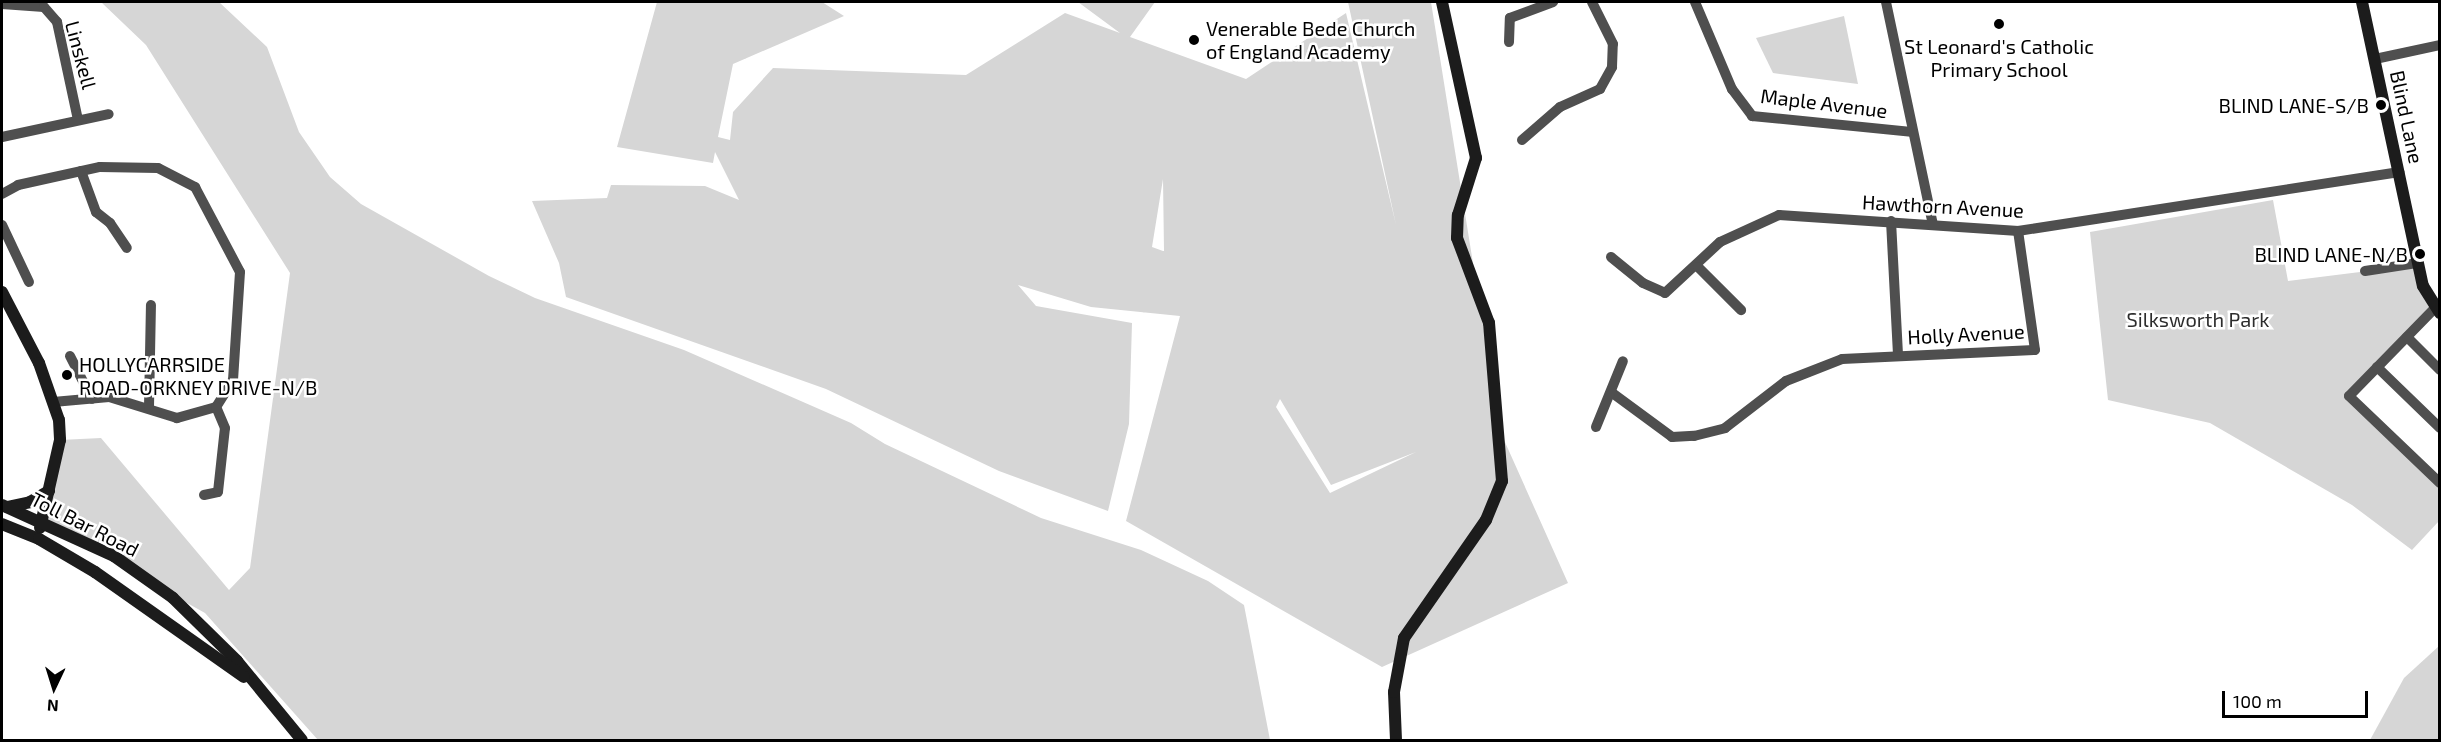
<!DOCTYPE html>
<html>
<head>
<meta charset="utf-8">
<style>
	body { margin:0 }
	#map { position:relative; width:2441px; height:742px; overflow:hidden; background:#fff; font-family:"Exo 2",sans-serif }
	div>[style] { position:absolute }
	.green>* { inset:0; background:#d6d6d6 }
	.street>* { height:10px; margin:-5px; padding:0 5px; transform-origin:5px; border-radius:5px; background:#4f4f4f }
	.secondary>* { height:12px; margin:-6px; padding:0 6px; transform-origin:6px; border-radius:6px; background:#1c1c1c }
	.dots>* { width:16px; height:16px; translate:-50% -50%; box-sizing:border-box; border:3px solid #fff; border-radius:50% }
	span { translate:-50% -50%; white-space:nowrap; text-align:center; line-height:1.15; -webkit-text-stroke:5px #fff; paint-order:stroke }
	.poi-label { font-size:20px; color:#000 }
	.left { translate:0 -50%; text-align:left }
	.right { translate:-100% -50%; text-align:right }
	.street-label { font-size:20px; color:#000 }
	.park-label { font-size:20px; color:#2d2d2d }
	.frame { position:absolute; inset:0; border:3px solid #000; pointer-events:none }
	.north { position:absolute; left:24px; top:658px; width:60px; height:60px; -webkit-text-stroke:4px #fff; paint-order:stroke; rotate:184deg; font-size:16px; font-weight:700; line-height:24px; text-align:center; color:#000 }
	.north::after { content:''; display:block; margin:auto; width:21px; height:27px; background:#000; clip-path:polygon(50% 0,100% 100%,50% 72%,0 100%) }
	.scale { position:absolute; left:2222px; top:691px; width:146px; height:27px; box-sizing:border-box; border:3px solid #000; border-top:0; padding-left:8px; font-size:18px; line-height:21px; white-space:nowrap; color:#000; -webkit-text-stroke:4px #fff; paint-order:stroke }
</style>
</head>
<body>
<div id="map">
	<div class="green">
		<div style="clip-path:polygon(101px 2px,219px 2px,267px 47px,299px 132px,330px 177px,361px 204px,489px 276px,535px 298px,684px 350px,851px 423px,885px 444px,1041px 518px,1141px 550px,1208px 581px,1244px 605px,1270px 740px,318px 740px,205px 613px,42px 522px,60px 440px,101px 438px,229px 590px,250px 568px,290px 273px,146px 45px)"></div>
		<div style="clip-path:polygon(evenodd,657px 2px,822px 2px,844px 16px,733px 64px,718px 137px,730px 140px,733px 112px,773px 68px,966px 75px,1065px 13px,1120px 33px,1078px 2px,1155px 2px,1130px 37px,1246px 79px,1346px 13px,1396px 225px,1348px 2px,1431px 2px,1500px 431px,1568px 583px,1382px 667px,1126px 521px,1180px 316px,1091px 307px,1018px 285px,1036px 306px,1132px 323px,1129px 424px,1108px 511px,999px 471px,826px 389px,566px 297px,559px 263px,532px 201px,607px 198px,611px 185px,705px 186px,739px 200px,715px 152px,713px 163px,617px 147px,657px 2px,1163px 179px,1164px 251px,1163px 251px,1152px 247px,1163px 179px,657px 2px,1280px 399px,1331px 485px,1416px 452px,1330px 493px,1276px 407px,1280px 399px)"></div>
		<div style="clip-path:polygon(1844px 16px,1858px 84px,1773px 73px,1756px 38px)"></div>
		<div style="clip-path:polygon(2273px 200px,2288px 281px,2416px 265px,2435px 308px,2345px 395px,2439px 478px,2439px 521px,2412px 550px,2352px 505px,2210px 423px,2108px 400px,2090px 232px)"></div>
		<div style="clip-path:polygon(2439px 646px,2439px 740px,2370px 740px,2404px 678px)"></div>
	</div>
	<div class="street">
		<div style="left:1695px;top:2px;width:95px;rotate:67deg"></div>
		<div style="left:1732px;top:89px;width:34px;rotate:53deg"></div>
		<div style="left:1752px;top:116px;width:160px;rotate:5.7deg"></div>
		<div style="left:1886px;top:2px;width:228px;rotate:78.1deg"></div>
		<div style="left:2px;top:4px;width:42px;rotate:4.1deg"></div>
		<div style="left:44px;top:7px;width:20px;rotate:49deg"></div>
		<div style="left:57px;top:22px;width:100px;rotate:77.9deg"></div>
		<div style="left:1509px;top:42px;width:24px;rotate:-88deg"></div>
		<div style="left:1510px;top:18px;width:46px;rotate:-20.4deg"></div>
		<div style="left:2375px;top:59px;width:66px;rotate:-12.2deg"></div>
		<div style="left:2px;top:137px;width:109px;rotate:-12.1deg"></div>
		<div style="left:1522px;top:140px;width:50px;rotate:-41deg"></div>
		<div style="left:1560px;top:107px;width:44px;rotate:-24.2deg"></div>
		<div style="left:1600px;top:89px;width:25px;rotate:-61deg"></div>
		<div style="left:1612px;top:67px;width:23px;rotate:-88deg"></div>
		<div style="left:1613px;top:44px;width:47px;rotate:-116.6deg"></div>
		<div style="left:81px;top:171px;width:44px;rotate:69.9deg"></div>
		<div style="left:96px;top:212px;width:18px;rotate:38deg"></div>
		<div style="left:110px;top:223px;width:30px;rotate:56deg"></div>
		<div style="left:2px;top:194px;width:18px;rotate:-29deg"></div>
		<div style="left:18px;top:185px;width:84px;rotate:-12.4deg"></div>
		<div style="left:100px;top:167px;width:58px;rotate:1deg"></div>
		<div style="left:158px;top:168px;width:42px;rotate:27.2deg"></div>
		<div style="left:195px;top:187px;width:96px;rotate:62.1deg"></div>
		<div style="left:240px;top:272px;width:108px;rotate:93.7deg"></div>
		<div style="left:233px;top:380px;width:32px;rotate:122deg"></div>
		<div style="left:216px;top:407px;width:41px;rotate:164.2deg"></div>
		<div style="left:177px;top:418px;width:71px;rotate:-162.8deg"></div>
		<div style="left:109px;top:397px;width:56px;rotate:174.9deg"></div>
		<div style="left:1891px;top:221px;width:135px;rotate:87deg"></div>
		<div style="left:2px;top:225px;width:63px;rotate:64.7deg"></div>
		<div style="left:1611px;top:257px;width:41px;rotate:39.1deg"></div>
		<div style="left:1643px;top:283px;width:24px;rotate:24deg"></div>
		<div style="left:1665px;top:293px;width:75px;rotate:-42.8deg"></div>
		<div style="left:1720px;top:242px;width:65px;rotate:-24.6deg"></div>
		<div style="left:1779px;top:215px;width:240px;rotate:3.8deg"></div>
		<div style="left:2018px;top:231px;width:386px;rotate:-8.8deg"></div>
		<div style="left:1698px;top:267px;width:61px;rotate:45deg"></div>
		<div style="left:2365px;top:271px;width:54px;rotate:-8.6deg"></div>
		<div style="left:2435px;top:308px;width:123px;rotate:134.3deg"></div>
		<div style="left:2349px;top:396px;width:126px;rotate:43.7deg"></div>
		<div style="left:2407px;top:337px;width:47px;rotate:45deg"></div>
		<div style="left:70px;top:356px;width:48px;rotate:62.9deg"></div>
		<div style="left:2377px;top:367px;width:88px;rotate:44.1deg"></div>
		<div style="left:1611px;top:392px;width:76px;rotate:36.4deg"></div>
		<div style="left:1672px;top:437px;width:22px;rotate:-3deg"></div>
		<div style="left:1694px;top:436px;width:32px;rotate:-14deg"></div>
		<div style="left:1725px;top:428px;width:77px;rotate:-37.6deg"></div>
		<div style="left:1786px;top:381px;width:60px;rotate:-21.4deg"></div>
		<div style="left:1842px;top:359px;width:193px;rotate:-2.7deg"></div>
		<div style="left:2035px;top:350px;width:120px;rotate:-98.1deg"></div>
		<div style="left:149px;top:407px;width:102px;rotate:-88.9deg"></div>
		<div style="left:1596px;top:427px;width:71px;rotate:-67.8deg"></div>
		<div style="left:204px;top:495px;width:14px;rotate:-12deg"></div>
		<div style="left:218px;top:492px;width:64px;rotate:-83.8deg"></div>
		<div style="left:225px;top:428px;width:23px;rotate:-113deg"></div>
	</div>
	<div class="secondary">
		<div style="left:2362px;top:2px;width:290px;rotate:77.9deg"></div>
		<div style="left:2423px;top:286px;width:32px;rotate:58deg"></div>
		<div style="left:2px;top:292px;width:80px;rotate:62.5deg"></div>
		<div style="left:39px;top:363px;width:60px;rotate:70.7deg"></div>
		<div style="left:59px;top:420px;width:20px;rotate:87deg"></div>
		<div style="left:60px;top:440px;width:90px;rotate:102.8deg"></div>
		<div style="left:2px;top:505px;width:123px;rotate:24.5deg"></div>
		<div style="left:114px;top:556px;width:72px;rotate:35.4deg"></div>
		<div style="left:173px;top:598px;width:90px;rotate:44.5deg"></div>
		<div style="left:237px;top:661px;width:102px;rotate:50.6deg"></div>
		<div style="left:7px;top:507px;width:24px;rotate:-12deg"></div>
		<div style="left:30px;top:502px;width:22px;rotate:-30deg"></div>
		<div style="left:2px;top:524px;width:40px;rotate:22deg"></div>
		<div style="left:39px;top:539px;width:65px;rotate:30.5deg"></div>
		<div style="left:95px;top:572px;width:182px;rotate:35.2deg"></div>
		<div style="left:1396px;top:740px;width:48px;rotate:-92.4deg"></div>
		<div style="left:1394px;top:692px;width:55px;rotate:-79.5deg"></div>
		<div style="left:1404px;top:638px;width:144px;rotate:-55.2deg"></div>
		<div style="left:1486px;top:520px;width:42px;rotate:-67.7deg"></div>
		<div style="left:1502px;top:481px;width:159px;rotate:-94.7deg"></div>
		<div style="left:1489px;top:323px;width:91px;rotate:-110.6deg"></div>
		<div style="left:1457px;top:238px;width:23px;rotate:-88deg"></div>
		<div style="left:1458px;top:215px;width:60px;rotate:-72.5deg"></div>
		<div style="left:1476px;top:158px;width:160px;rotate:-102.3deg"></div>
	</div>
	<div class="dots">
		<div style="left:1999px;top:24px;background:#000"></div>
		<div style="left:1194px;top:40px;background:#000"></div>
		<div style="left:2381px;top:105px;background:#000"></div>
		<div style="left:2420px;top:254px;background:#000"></div>
		<div style="left:67px;top:375px;background:#000"></div>
	</div>
	<div class="poi-label">
		<span class="left" style="left:1206px;top:40px">Venerable Bede Church<br>of England Academy</span>
		<span style="left:1999px;top:58px">St Leonard's Catholic<br>Primary School</span>
		<span class="right" style="left:2369px;top:105px">BLIND LANE-S/B</span>
		<span class="right" style="left:2408px;top:254px">BLIND LANE-N/B</span>
		<span class="left" style="left:79px;top:376px">HOLLYCARRSIDE<br>ROAD-ORKNEY DRIVE-N/B</span>
	</div>
	<div class="street-label">
		<span style="left:81px;top:55px;rotate:75deg">Linskell</span>
		<span style="left:1824px;top:103px;rotate:7deg">Maple Avenue</span>
		<span style="left:2407px;top:117px;rotate:78deg">Blind Lane</span>
		<span style="left:1943px;top:206px;rotate:3deg">Hawthorn Avenue</span>
		<span style="left:1966px;top:334px;rotate:-3deg">Holly Avenue</span>
		<span style="left:85px;top:524px;rotate:27deg">Toll Bar Road</span>
	</div>
	<div class="park-label">
		<span style="left:2198px;top:319px">Silksworth Park</span>
	</div>
	<div class="frame"></div>
	<div class="north">N</div>
	<div class="scale">100 m</div>
</div>
</body>
</html>
